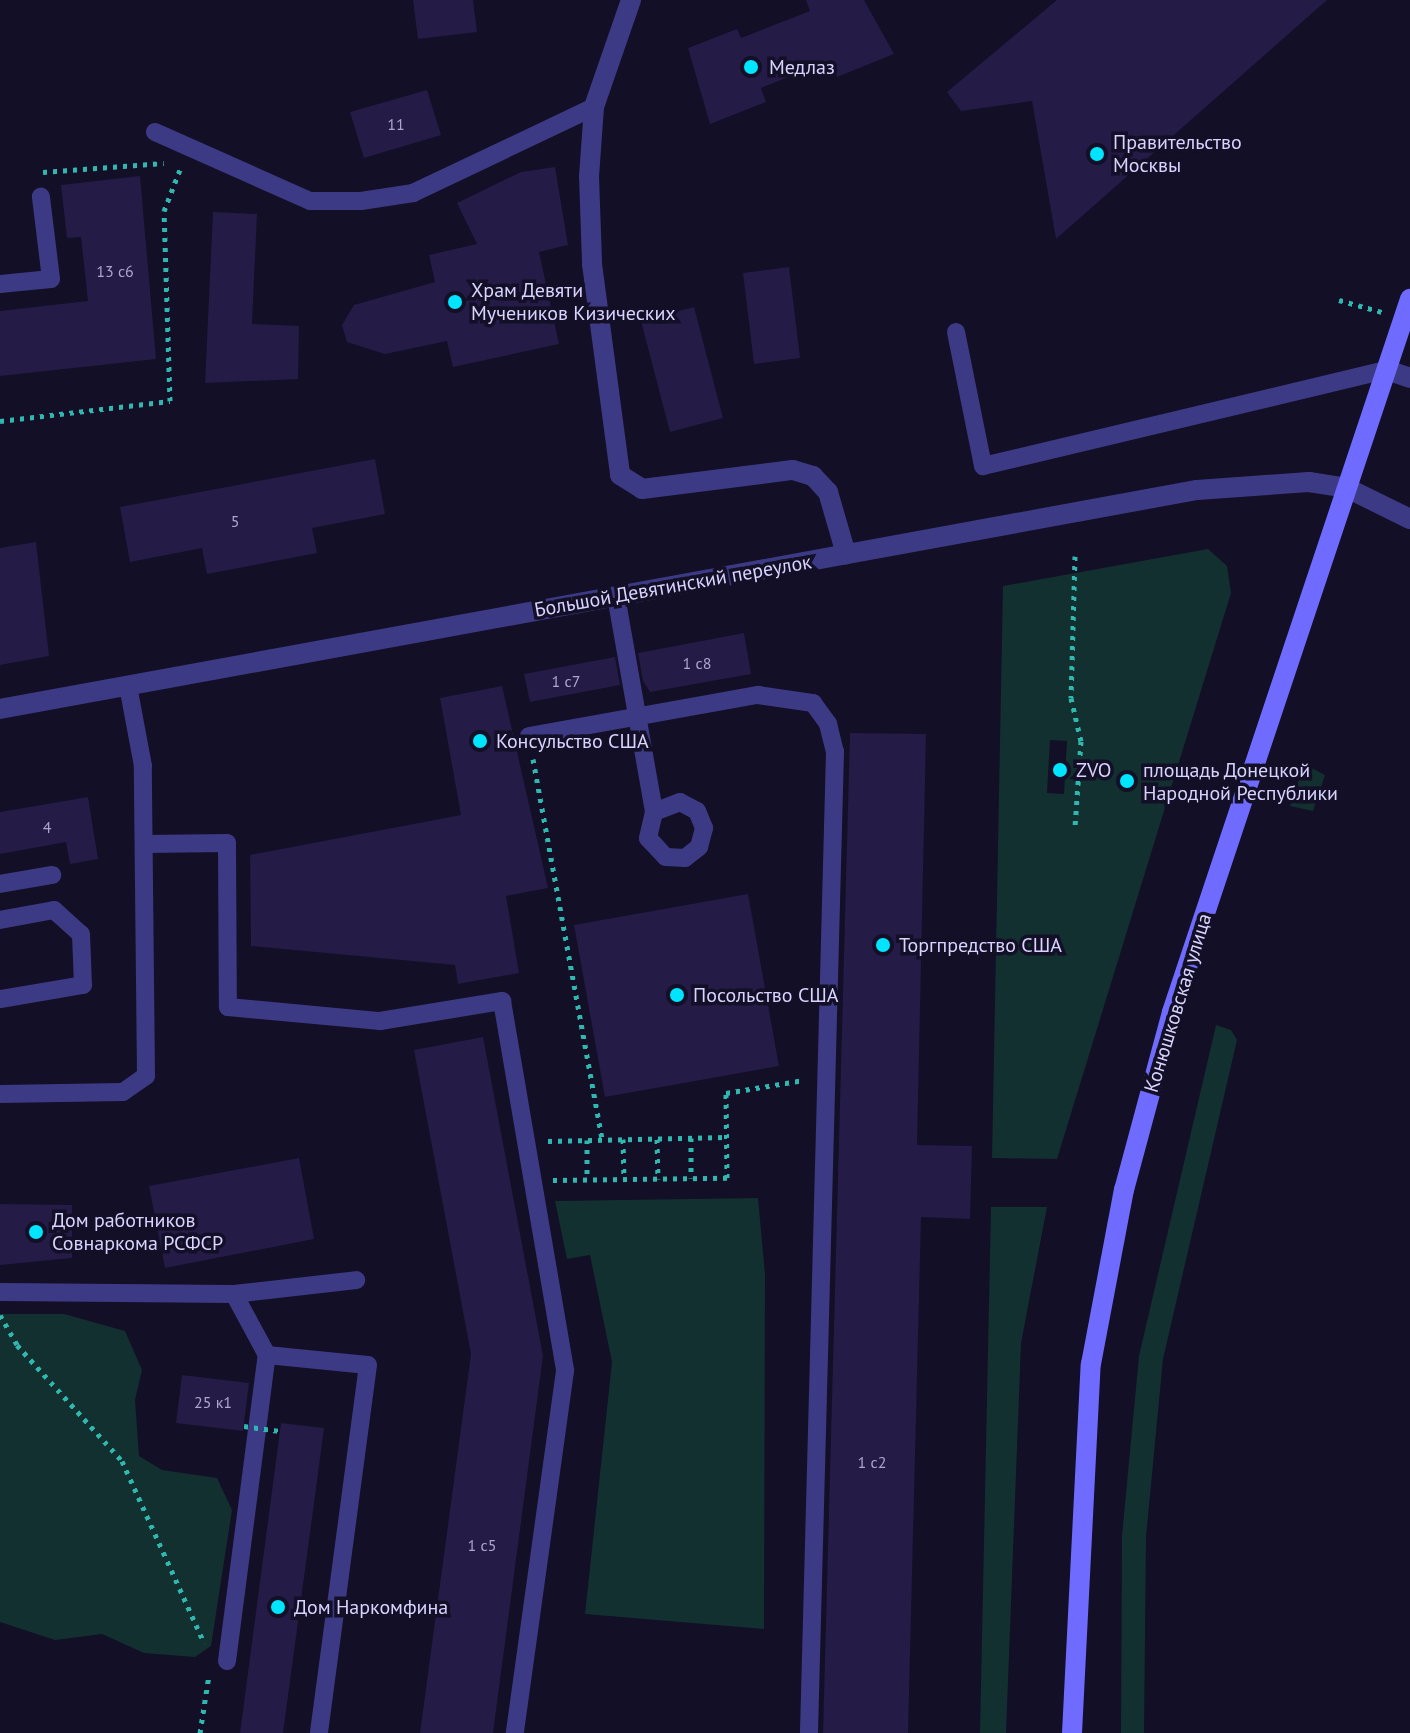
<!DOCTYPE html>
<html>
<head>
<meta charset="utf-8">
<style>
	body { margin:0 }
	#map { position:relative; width:1410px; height:1733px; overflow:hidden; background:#130f26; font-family:"PT Sans",sans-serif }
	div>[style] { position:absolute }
	.green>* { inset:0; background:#12302f }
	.building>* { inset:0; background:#241b47 }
	.path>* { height:5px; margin-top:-2.5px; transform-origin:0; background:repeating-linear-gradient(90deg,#2fb8b0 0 4px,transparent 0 10px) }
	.lane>* { height:18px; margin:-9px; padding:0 9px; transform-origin:9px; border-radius:9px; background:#3d3a85 }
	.street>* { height:20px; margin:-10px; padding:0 10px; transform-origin:10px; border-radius:10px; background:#3d3a85 }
	.secondary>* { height:20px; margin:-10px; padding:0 10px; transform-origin:10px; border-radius:10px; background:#6f6bff }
	.path-bridge>* { height:5px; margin-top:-2.5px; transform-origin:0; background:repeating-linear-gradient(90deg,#2fb8b0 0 4px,transparent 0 10px) }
	.dots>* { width:22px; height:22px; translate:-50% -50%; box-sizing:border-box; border:4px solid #130f26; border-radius:50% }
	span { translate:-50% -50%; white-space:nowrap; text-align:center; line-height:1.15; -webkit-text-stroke:7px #130f26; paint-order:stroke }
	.number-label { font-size:16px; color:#aca6d1 }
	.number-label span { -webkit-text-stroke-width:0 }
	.poi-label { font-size:20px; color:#d9d4ff }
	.left { translate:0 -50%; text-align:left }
	.street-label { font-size:20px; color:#d9d4ff }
</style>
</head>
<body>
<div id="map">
	<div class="green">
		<div style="clip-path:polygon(evenodd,1208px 549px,1227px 566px,1231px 593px,1057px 1159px,992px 1158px,1003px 586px,1208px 549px,1050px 740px,1067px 741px,1064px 794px,1047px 793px,1050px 740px)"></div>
		<div style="clip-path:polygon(1304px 764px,1325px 775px,1313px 811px,1290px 806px)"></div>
		<div style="clip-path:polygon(1216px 1025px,1231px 1030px,1237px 1040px,1163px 1359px,1146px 1537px,1144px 1733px,1121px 1733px,1122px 1536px,1139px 1356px)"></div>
		<div style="clip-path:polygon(758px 1198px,765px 1274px,764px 1629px,585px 1614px,612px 1362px,590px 1255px,567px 1259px,555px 1201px)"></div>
		<div style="clip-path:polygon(991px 1207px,1047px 1207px,1021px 1343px,1006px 1733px,980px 1733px)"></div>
		<div style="clip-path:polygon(0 1314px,64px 1314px,125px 1331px,142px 1370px,135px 1400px,139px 1456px,162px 1470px,217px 1478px,232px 1510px,211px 1646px,195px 1657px,144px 1653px,102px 1634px,55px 1640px,0 1622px)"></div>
	</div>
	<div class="building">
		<div style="clip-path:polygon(413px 0,473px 0,477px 32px,418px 39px)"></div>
		<div style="clip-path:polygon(806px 0,864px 0,894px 54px,837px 77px,831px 60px,761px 88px,766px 102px,710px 124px,688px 48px,737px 29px,741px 38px,810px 11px)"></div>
		<div style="clip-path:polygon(1057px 0,1327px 0,1056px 239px,1032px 101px,961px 111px,947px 92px)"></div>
		<div style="clip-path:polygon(427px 90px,441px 135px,364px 158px,350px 112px)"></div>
		<div style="clip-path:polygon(555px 167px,568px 245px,539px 252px,559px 344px,453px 367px,447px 341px,385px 354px,347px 342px,342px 325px,354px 305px,435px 282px,429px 255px,477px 244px,457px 203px,521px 172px)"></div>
		<div style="clip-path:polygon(140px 176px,156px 359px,0 376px,0 311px,88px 301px,81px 237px,67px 238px,61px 185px)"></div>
		<div style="clip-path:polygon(213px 212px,257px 214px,252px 324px,299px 326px,298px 379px,205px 383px)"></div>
		<div style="clip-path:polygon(789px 267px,800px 358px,754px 364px,743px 273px)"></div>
		<div style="clip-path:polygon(694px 307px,723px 418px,670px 432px,641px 321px)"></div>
		<div style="clip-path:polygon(375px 459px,385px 514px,312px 528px,317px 553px,207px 574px,202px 548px,130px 562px,120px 507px)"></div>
		<div style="clip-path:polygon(36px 542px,49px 656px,0 665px,0 548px)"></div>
		<div style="clip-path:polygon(744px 633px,751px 674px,650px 692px,643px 681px,638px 653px)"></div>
		<div style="clip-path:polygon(615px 657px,620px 685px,530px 702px,524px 674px)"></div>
		<div style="clip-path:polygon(502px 686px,548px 888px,506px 896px,519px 973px,458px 984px,455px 965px,251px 946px,250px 855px,461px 815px,440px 698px)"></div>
		<div style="clip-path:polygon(850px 733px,926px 734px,917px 1145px,972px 1146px,970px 1219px,921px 1217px,908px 1733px,823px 1733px)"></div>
		<div style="clip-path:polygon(88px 797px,98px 859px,70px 864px,66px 842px,0 854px,0 812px)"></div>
		<div style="clip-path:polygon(748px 894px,779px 1066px,605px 1097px,574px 925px)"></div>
		<div style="clip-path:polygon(483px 1037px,543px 1356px,493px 1733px,420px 1733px,471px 1354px,414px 1050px)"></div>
		<div style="clip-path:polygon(299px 1158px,314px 1239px,165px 1268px,149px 1186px)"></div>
		<div style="clip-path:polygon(0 1204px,72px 1205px,72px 1258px,0 1265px)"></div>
		<div style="clip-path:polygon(182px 1375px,249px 1383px,243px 1431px,176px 1423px)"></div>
		<div style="clip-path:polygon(281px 1423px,324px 1428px,317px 1481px,283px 1733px,240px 1733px)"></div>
	</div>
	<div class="path">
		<div style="left:43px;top:172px;width:121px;rotate:-4.3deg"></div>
		<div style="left:1339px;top:300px;width:45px;rotate:15.6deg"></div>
		<div style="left:0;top:421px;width:171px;rotate:-6.7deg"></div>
		<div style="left:170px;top:401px;width:190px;rotate:-91.8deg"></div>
		<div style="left:164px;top:211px;width:47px;rotate:-68.9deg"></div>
		<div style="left:1075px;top:556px;width:142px;rotate:91.6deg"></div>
		<div style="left:1071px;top:698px;width:44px;rotate:76.9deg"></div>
		<div style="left:1081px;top:741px;width:86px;rotate:94deg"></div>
		<div style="left:533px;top:759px;width:387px;rotate:79.7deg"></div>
		<div style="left:691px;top:1138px;width:40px;rotate:90deg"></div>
		<div style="left:623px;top:1139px;width:40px;rotate:88.6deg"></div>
		<div style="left:657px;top:1139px;width:40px;rotate:88.6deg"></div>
		<div style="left:587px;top:1140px;width:39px;rotate:90deg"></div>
		<div style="left:548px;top:1141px;width:179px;rotate:-1.3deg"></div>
		<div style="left:553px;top:1180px;width:174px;rotate:-0.7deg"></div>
		<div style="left:727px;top:1178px;width:85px;rotate:-90.7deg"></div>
		<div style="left:726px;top:1093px;width:79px;rotate:-9.5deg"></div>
		<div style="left:0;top:1315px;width:34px;rotate:60deg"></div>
		<div style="left:17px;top:1345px;width:156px;rotate:47.8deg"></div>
		<div style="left:122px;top:1461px;width:200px;rotate:65.7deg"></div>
		<div style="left:200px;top:1733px;width:59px;rotate:-81.2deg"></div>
	</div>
	<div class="lane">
		<div style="left:155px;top:132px;width:170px;rotate:24deg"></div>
		<div style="left:310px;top:201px;width:51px"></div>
		<div style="left:361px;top:201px;width:53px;rotate:-8.7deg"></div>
		<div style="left:413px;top:193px;width:200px;rotate:-25.4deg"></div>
		<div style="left:0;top:284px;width:51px;rotate:-5.6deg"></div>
		<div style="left:51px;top:279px;width:83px;rotate:-97deg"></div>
		<div style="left:956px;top:332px;width:137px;rotate:78.6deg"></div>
		<div style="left:983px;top:466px;width:415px;rotate:-13.4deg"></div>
		<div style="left:616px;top:596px;width:219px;rotate:80deg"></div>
		<div style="left:654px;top:812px;width:27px;rotate:103deg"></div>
		<div style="left:648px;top:838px;width:26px;rotate:47deg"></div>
		<div style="left:666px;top:857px;width:19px;rotate:3deg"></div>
		<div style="left:685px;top:858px;width:18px;rotate:-38deg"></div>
		<div style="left:699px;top:847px;width:20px;rotate:-75deg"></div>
		<div style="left:704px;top:828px;width:18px;rotate:-112deg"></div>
		<div style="left:697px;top:811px;width:19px;rotate:-152deg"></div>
		<div style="left:680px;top:802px;width:28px;rotate:159deg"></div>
		<div style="left:529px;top:736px;width:233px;rotate:-10.2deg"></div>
		<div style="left:758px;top:695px;width:56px;rotate:8.3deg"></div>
		<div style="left:813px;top:703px;width:26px;rotate:54deg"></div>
		<div style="left:828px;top:724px;width:29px;rotate:76deg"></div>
		<div style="left:835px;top:752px;width:981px;rotate:91.52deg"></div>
		<div style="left:144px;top:844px;width:83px;rotate:-0.7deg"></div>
		<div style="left:227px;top:843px;width:164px;rotate:89.7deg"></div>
		<div style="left:228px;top:1007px;width:153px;rotate:5.3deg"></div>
		<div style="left:380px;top:1021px;width:124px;rotate:-9.3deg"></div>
		<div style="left:502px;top:1001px;width:375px;rotate:80.3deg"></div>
		<div style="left:565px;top:1371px;width:365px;rotate:97.9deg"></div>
		<div style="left:0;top:884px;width:53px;rotate:-9.8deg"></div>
		<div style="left:0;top:920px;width:55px;rotate:-10.5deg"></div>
		<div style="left:54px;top:910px;width:36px;rotate:42deg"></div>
		<div style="left:81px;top:934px;width:51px;rotate:87.8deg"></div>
		<div style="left:83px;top:985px;width:84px;rotate:170.4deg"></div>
		<div style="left:0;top:1094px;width:123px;rotate:-0.9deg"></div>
		<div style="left:123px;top:1092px;width:28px;rotate:-35deg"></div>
		<div style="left:146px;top:1076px;width:310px;rotate:-90.6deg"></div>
		<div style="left:143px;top:766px;width:81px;rotate:-100.6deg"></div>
		<div style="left:0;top:1292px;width:234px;rotate:0.5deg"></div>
		<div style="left:234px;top:1294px;width:123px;rotate:-6.5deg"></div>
		<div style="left:267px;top:1355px;width:101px;rotate:5.7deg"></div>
		<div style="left:368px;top:1365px;width:371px;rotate:97.6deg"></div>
		<div style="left:227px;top:1661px;width:309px;rotate:-82.6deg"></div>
		<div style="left:267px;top:1355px;width:69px;rotate:-118.4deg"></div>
	</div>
	<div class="street">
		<div style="left:631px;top:0;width:113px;rotate:109.1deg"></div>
		<div style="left:594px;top:107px;width:69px;rotate:94.1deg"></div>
		<div style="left:589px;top:176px;width:88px;rotate:88deg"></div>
		<div style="left:592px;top:264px;width:213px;rotate:82.4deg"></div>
		<div style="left:620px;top:475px;width:26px;rotate:32deg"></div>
		<div style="left:642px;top:489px;width:152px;rotate:-7.2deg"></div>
		<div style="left:793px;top:470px;width:21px;rotate:17deg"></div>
		<div style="left:813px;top:476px;width:22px;rotate:47deg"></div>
		<div style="left:828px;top:492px;width:65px;rotate:73.8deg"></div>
		<div style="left:1387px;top:370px;width:24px;rotate:19deg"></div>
		<div style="left:0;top:709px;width:1217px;rotate:-10.37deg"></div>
		<div style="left:1197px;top:490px;width:112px;rotate:-4.1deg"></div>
		<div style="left:1309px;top:482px;width:38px;rotate:9deg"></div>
		<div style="left:1347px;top:488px;width:70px;rotate:26.2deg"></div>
	</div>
	<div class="secondary">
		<div style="left:1072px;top:1733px;width:369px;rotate:-87.1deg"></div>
		<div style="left:1091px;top:1364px;width:177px;rotate:-79.3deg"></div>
		<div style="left:1124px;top:1190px;width:184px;rotate:-74.9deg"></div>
		<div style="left:1172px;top:1012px;width:752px;rotate:-71.54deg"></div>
	</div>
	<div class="path-bridge">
		<div style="left:244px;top:1426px;width:36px;rotate:8deg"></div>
	</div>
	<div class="dots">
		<div style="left:751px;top:67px;background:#00e5ff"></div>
		<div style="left:1097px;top:154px;background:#00e5ff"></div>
		<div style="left:455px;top:302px;background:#00e5ff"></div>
		<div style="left:480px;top:741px;background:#00e5ff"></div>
		<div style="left:1060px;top:770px;background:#00e5ff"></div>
		<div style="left:1127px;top:781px;background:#00e5ff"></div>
		<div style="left:883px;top:945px;background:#00e5ff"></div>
		<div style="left:677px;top:995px;background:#00e5ff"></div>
		<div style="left:36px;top:1232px;background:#00e5ff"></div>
		<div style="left:278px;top:1607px;background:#00e5ff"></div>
	</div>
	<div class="number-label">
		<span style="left:396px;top:124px">11</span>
		<span style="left:115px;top:271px">13 с6</span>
		<span style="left:235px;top:521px">5</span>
		<span style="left:697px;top:663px">1 с8</span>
		<span style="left:566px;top:681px">1 с7</span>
		<span style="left:47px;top:827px">4</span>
		<span style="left:213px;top:1402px">25 к1</span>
		<span style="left:872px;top:1462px">1 с2</span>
		<span style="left:482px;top:1545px">1 с5</span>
	</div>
	<div class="poi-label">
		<span class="left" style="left:769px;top:67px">Медлаз</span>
		<span class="left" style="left:1113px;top:154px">Правительство<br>Москвы</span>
		<span class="left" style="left:471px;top:302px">Храм Девяти<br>Мучеников Кизических</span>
		<span class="left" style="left:496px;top:741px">Консульство США</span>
		<span class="left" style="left:1076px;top:770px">ZVO</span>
		<span class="left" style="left:1143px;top:782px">площадь Донецкой<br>Народной Республики</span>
		<span class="left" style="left:899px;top:945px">Торгпредство США</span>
		<span class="left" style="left:693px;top:995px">Посольство США</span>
		<span class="left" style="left:52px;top:1232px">Дом работников<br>Совнаркома РСФСР</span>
		<span class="left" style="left:294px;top:1607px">Дом Наркомфина</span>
	</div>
	<div class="street-label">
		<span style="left:673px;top:586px;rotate:-10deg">Большой Девятинский переулок</span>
		<span style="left:1178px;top:1003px;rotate:-73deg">Конюшковская улица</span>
	</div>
</div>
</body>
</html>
